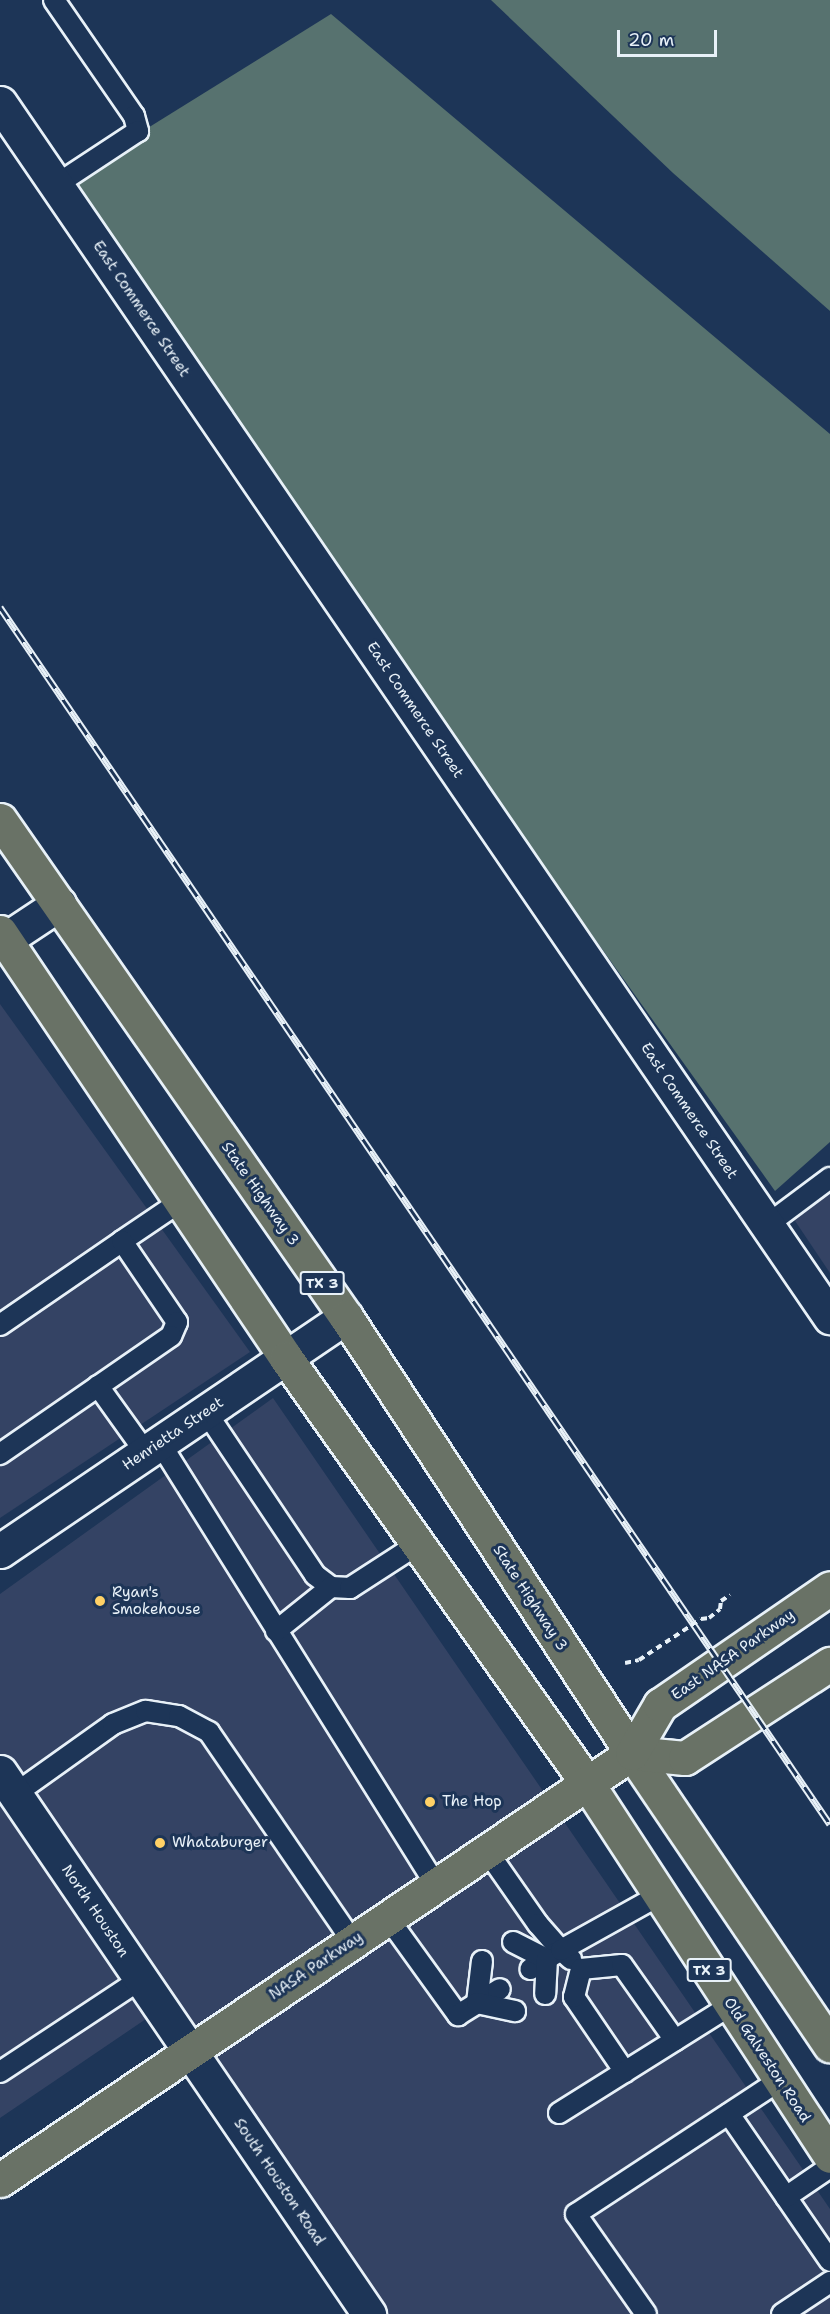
<!DOCTYPE html>
<html>
<head>
<meta charset="utf-8">
<style>
	body { margin:0 }
	#map { position:relative; width:830px; height:2314px; overflow:hidden; background:#1d3557; font-family:"Shantell Sans",sans-serif }
	div>[style] { position:absolute }
	.built>* { inset:0; background:#344364 }
	.green>* { inset:0; background:#57726f }
	.path>* { height:4px; margin-top:-2px; transform-origin:0; background:repeating-linear-gradient(90deg,#e8f1f8 0 6px,transparent 0 10.5px) }
	.roads { filter:drop-shadow(2px 0 #e8f1f8) drop-shadow(-2px 0 #e8f1f8) drop-shadow(0 2px #e8f1f8) drop-shadow(0 -2px #e8f1f8) }
	.lane>* { height:20px; margin:-10px; padding:0 10px; transform-origin:10px; border-radius:10px; background:#1d3557 }
	.street>* { height:33px; margin:-16.5px; padding:0 16.5px; transform-origin:16.5px; border-radius:16.5px; background:#1d3557 }
	.primary>* { height:33px; margin:-16.5px; padding:0 16.5px; transform-origin:16.5px; border-radius:16.5px; background:#697266 }
	.rail>* { height:7px; margin-top:-3.5px; transform-origin:0; background:repeating-linear-gradient(90deg,#1d3557 0 14px,#e8f1f8 0 28px); box-sizing:border-box; border-block:2px solid #e8f1f8 }
	.dots>* { width:16px; height:16px; translate:-50% -50%; box-sizing:border-box; border:3px solid #1d3557; border-radius:50% }
	span { translate:-50% -50%; white-space:nowrap; text-align:center; line-height:1.15; -webkit-text-stroke:6px #1d3557; paint-order:stroke }
	.shield-label span { padding:2px 4px; background:#1d3557; border:2px solid; border-radius:4px; -webkit-text-stroke-width:0 }
	.shield-label { font-size:14px; color:#e8f1f8; font-weight:700 }
	.street-label { font-size:15px; color:#e8f1f8 }
	.poi-label { font-size:15px; color:#e8f1f8 }
	.left { translate:0 -50%; text-align:left }
	.scale { position:absolute; left:617px; top:30px; width:100px; height:27px; box-sizing:border-box; border:3px solid #e8f1f8; border-top:0; padding-left:8px; font-size:18px; line-height:21px; white-space:nowrap; color:#e8f1f8; -webkit-text-stroke:4px #1d3557; paint-order:stroke }
</style>
</head>
<body>
<div id="map">
	<div class="built">
		<div style="clip-path:polygon(0 1004px,250px 1352px,0 1518px)"></div>
		<div style="clip-path:polygon(830px 1168px,830px 1273px,785px 1206px)"></div>
		<div style="clip-path:polygon(273px 1398px,830px 2209px,830px 2314px,387px 2314px,171px 2002px,0 2118px,0 1594px)"></div>
	</div>
	<div class="green">
		<div style="clip-path:polygon(491px 0,830px 0,830px 311px,673px 173px)"></div>
		<div style="clip-path:polygon(331px 14px,830px 434px,830px 1142px,775px 1191px,56px 185px)"></div>
	</div>
	<div class="path">
		<div style="left:625px;top:1663px;width:14px;rotate:-12deg"></div>
		<div style="left:639px;top:1660px;width:74px;rotate:-33.5deg"></div>
		<div style="left:701px;top:1619px;width:8px;rotate:-7deg"></div>
		<div style="left:709px;top:1618px;width:14px;rotate:-39deg"></div>
		<div style="left:720px;top:1609px;width:8px;rotate:-83deg"></div>
		<div style="left:721px;top:1601px;width:11px;rotate:-34deg"></div>
	</div>
	<div class="roads">
		<div class="lane">
			<div style="left:54px;top:0;width:141px;rotate:55.4deg"></div>
			<div style="left:134px;top:116px;width:16px;rotate:75deg"></div>
			<div style="left:138px;top:131px;width:98px;rotate:146.6deg"></div>
			<div style="left:767px;top:1225px;width:79px;rotate:-36.7deg"></div>
			<div style="left:122px;top:1241px;width:71px;rotate:-34.1deg"></div>
			<div style="left:0;top:1325px;width:148px;rotate:-34.5deg"></div>
			<div style="left:122px;top:1241px;width:98px;rotate:55.8deg"></div>
			<div style="left:177px;top:1322px;width:15px;rotate:113deg"></div>
			<div style="left:171px;top:1336px;width:208px;rotate:145.4deg"></div>
			<div style="left:98px;top:1386px;width:82px;rotate:54.4deg"></div>
			<div style="left:206px;top:1412px;width:196px;rotate:56.2deg"></div>
			<div style="left:315px;top:1575px;width:20px;rotate:37deg"></div>
			<div style="left:331px;top:1587px;width:19px;rotate:3deg"></div>
			<div style="left:350px;top:1588px;width:81px;rotate:-32.9deg"></div>
			<div style="left:160px;top:1443px;width:521px;rotate:58.02deg"></div>
			<div style="left:276px;top:1631px;width:70px;rotate:-38.7deg"></div>
			<div style="left:15px;top:1794px;width:120px;rotate:-35.5deg"></div>
			<div style="left:113px;top:1724px;width:35px;rotate:-22deg"></div>
			<div style="left:146px;top:1711px;width:33px;rotate:9deg"></div>
			<div style="left:179px;top:1716px;width:34px;rotate:28deg"></div>
			<div style="left:209px;top:1732px;width:255px;rotate:55.6deg"></div>
			<div style="left:487px;top:1851px;width:89px;rotate:55.1deg"></div>
			<div style="left:538px;top:1924px;width:35px;rotate:49deg"></div>
			<div style="left:561px;top:1950px;width:36px;rotate:148deg"></div>
			<div style="left:388px;top:1918px;width:120px;rotate:54.2deg"></div>
			<div style="left:458px;top:2015px;width:49px;rotate:-31.8deg"></div>
			<div style="left:513px;top:1942px;width:38px;rotate:27deg"></div>
			<div style="left:547px;top:1959px;width:35px;rotate:93deg"></div>
			<div style="left:571px;top:1959px;width:13px;rotate:-138deg"></div>
			<div style="left:561px;top:1950px;width:113px;rotate:-29.1deg"></div>
			<div style="left:482px;top:1961px;width:42px;rotate:96.8deg"></div>
			<div style="left:477px;top:2003px;width:39px;rotate:12deg"></div>
			<div style="left:0;top:2072px;width:169px;rotate:-33.4deg"></div>
			<div style="left:625px;top:2072px;width:91px;rotate:-124.2deg"></div>
			<div style="left:574px;top:1997px;width:29px;rotate:-76deg"></div>
			<div style="left:581px;top:1969px;width:41px;rotate:-5.6deg"></div>
			<div style="left:622px;top:1965px;width:92px;rotate:54.8deg"></div>
			<div style="left:559px;top:2113px;width:203px;rotate:-32.1deg"></div>
			<div style="left:729px;top:2114px;width:178px;rotate:55.5deg"></div>
			<div style="left:786px;top:2197px;width:53px;rotate:-34.3deg"></div>
			<div style="left:646px;top:2314px;width:122px;rotate:-125deg"></div>
			<div style="left:576px;top:2214px;width:244px;rotate:-33.3deg"></div>
			<div style="left:782px;top:2314px;width:58px;rotate:-33.7deg"></div>
		</div>
		<div class="street">
			<div style="left:0;top:103px;width:1471px;rotate:55.64deg"></div>
			<div style="left:0;top:943px;width:71px;rotate:-33.5deg"></div>
			<div style="left:0;top:1551px;width:418px;rotate:-34.1deg"></div>
			<div style="left:0;top:1772px;width:656px;rotate:55.75deg"></div>
		</div>
		<div class="primary">
			<div style="left:0;top:820px;width:606px;rotate:55.16deg"></div>
			<div style="left:346px;top:1317px;width:521px;rotate:56.74deg"></div>
			<div style="left:632px;top:1753px;width:353px;rotate:55.9deg"></div>
			<div style="left:0;top:932px;width:513px;rotate:56.12deg"></div>
			<div style="left:286px;top:1358px;width:521px;rotate:54.69deg"></div>
			<div style="left:587px;top:1783px;width:445px;rotate:56.9deg"></div>
			<div style="left:632px;top:1753px;width:53px;rotate:5.4deg"></div>
			<div style="left:685px;top:1758px;width:173px;rotate:-33deg"></div>
			<div style="left:0;top:2180px;width:763px;rotate:-34.04deg"></div>
			<div style="left:632px;top:1753px;width:56px;rotate:-59.7deg"></div>
			<div style="left:660px;top:1705px;width:206px;rotate:-34.5deg"></div>
		</div>
	</div>
	<div class="rail">
		<div style="left:0;top:607px;width:1473px;rotate:55.71deg"></div>
	</div>
	<div class="dots">
		<div style="left:100px;top:1601px;background:#ffd166"></div>
		<div style="left:430px;top:1802px;background:#ffd166"></div>
		<div style="left:160px;top:1843px;background:#ffd166"></div>
	</div>
	<div class="shield-label">
		<span style="left:322px;top:1283px">TX 3</span>
		<span style="left:709px;top:1970px">TX 3</span>
	</div>
	<div class="street-label">
		<span style="left:141px;top:309px;rotate:56deg">East Commerce Street</span>
		<span style="left:415px;top:710px;rotate:56deg">East Commerce Street</span>
		<span style="left:689px;top:1111px;rotate:56deg">East Commerce Street</span>
		<span style="left:260px;top:1194px;rotate:55deg">State Highway 3</span>
		<span style="left:173px;top:1434px;rotate:-34deg">Henrietta Street</span>
		<span style="left:530px;top:1598px;rotate:57deg">State Highway 3</span>
		<span style="left:733px;top:1655px;rotate:-35deg">East NASA Parkway</span>
		<span style="left:95px;top:1911px;rotate:56deg">North Houston</span>
		<span style="left:316px;top:1966px;rotate:-34deg">NASA Parkway</span>
		<span style="left:767px;top:2060px;rotate:57deg">Old Galveston Road</span>
		<span style="left:279px;top:2182px;rotate:56deg">South Houston Road</span>
	</div>
	<div class="poi-label">
		<span class="left" style="left:112px;top:1601px">Ryan's<br>Smokehouse</span>
		<span class="left" style="left:442px;top:1802px">The Hop</span>
		<span class="left" style="left:172px;top:1843px">Whataburger</span>
	</div>
	<div class="scale">20 m</div>
</div>
</body>
</html>
